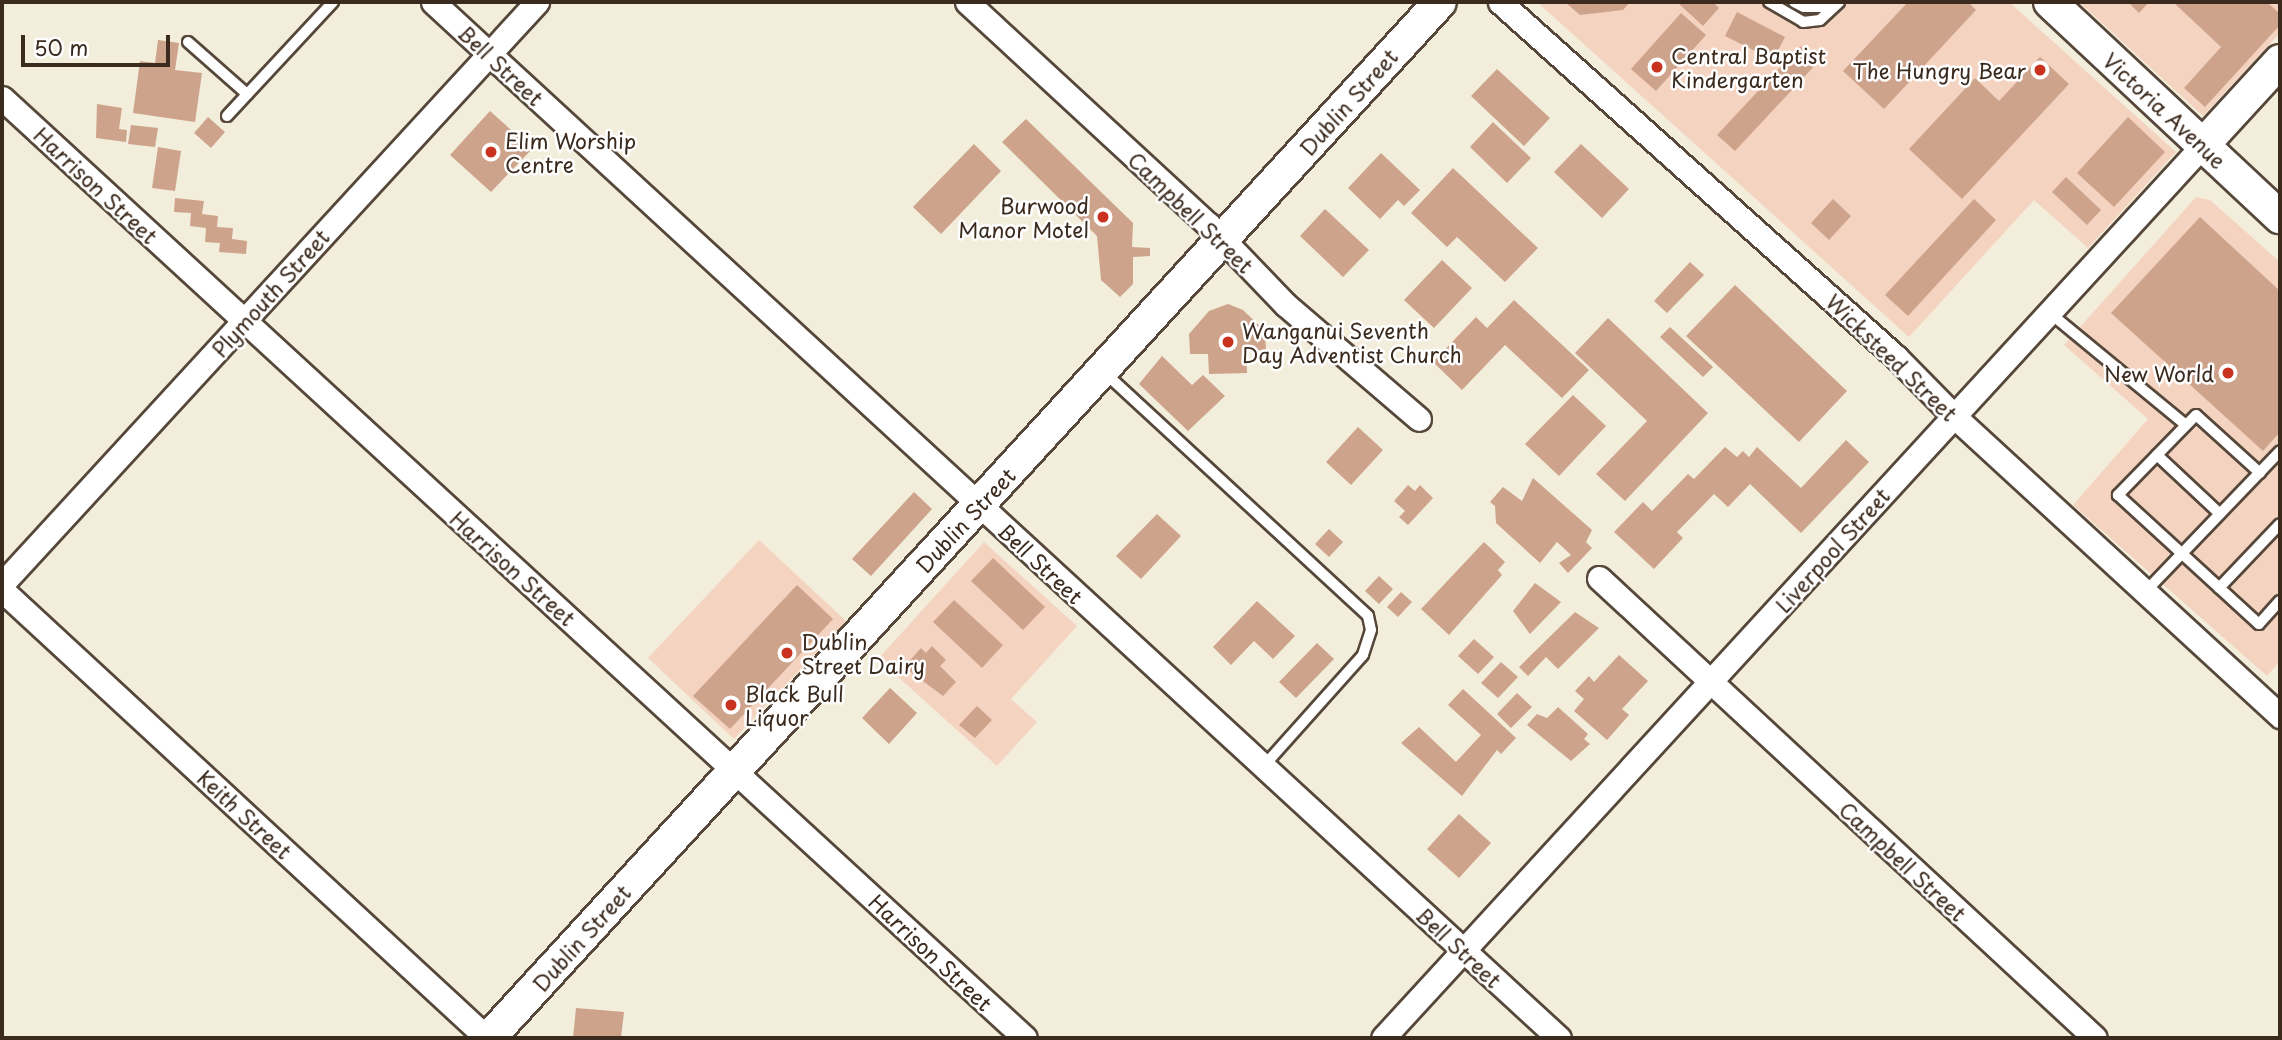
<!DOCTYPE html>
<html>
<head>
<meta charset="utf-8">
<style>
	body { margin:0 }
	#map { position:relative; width:2282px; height:1040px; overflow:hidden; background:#f2eedb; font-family:"Playpen Sans",sans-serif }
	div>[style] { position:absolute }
	.built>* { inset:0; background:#f5d3c1 }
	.building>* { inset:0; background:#cea38b }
	.roads { filter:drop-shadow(2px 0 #56473a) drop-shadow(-2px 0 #56473a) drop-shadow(0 2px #56473a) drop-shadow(0 -2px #56473a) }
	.lane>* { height:10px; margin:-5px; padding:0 5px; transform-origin:5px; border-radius:5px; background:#fff }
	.street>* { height:23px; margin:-11.5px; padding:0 11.5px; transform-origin:11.5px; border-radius:11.5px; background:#fff }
	.secondary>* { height:32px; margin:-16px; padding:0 16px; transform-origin:16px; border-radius:16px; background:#fff }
	.dots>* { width:19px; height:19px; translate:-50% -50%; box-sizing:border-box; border:4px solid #fff; border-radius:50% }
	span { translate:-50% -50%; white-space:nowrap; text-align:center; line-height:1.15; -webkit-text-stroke:5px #fff; paint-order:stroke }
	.poi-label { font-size:21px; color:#3b2a1e }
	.left { translate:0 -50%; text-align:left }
	.right { translate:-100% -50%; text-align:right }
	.street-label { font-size:21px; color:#3b2a1e }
	.frame { position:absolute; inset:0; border:4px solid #3b2a1e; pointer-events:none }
	.scale { position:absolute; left:21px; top:35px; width:149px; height:32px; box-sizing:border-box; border:4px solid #3b2a1e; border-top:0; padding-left:9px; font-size:21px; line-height:24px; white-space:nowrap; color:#3b2a1e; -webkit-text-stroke:5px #fff; paint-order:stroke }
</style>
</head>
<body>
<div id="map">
	<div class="built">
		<div style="clip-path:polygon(1537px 2px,2009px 2px,2176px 152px,2088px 248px,2034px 200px,1909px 337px)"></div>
		<div style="clip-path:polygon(2079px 2px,2280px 2px,2280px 33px,2203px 116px)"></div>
		<div style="clip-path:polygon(2196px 197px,2210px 200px,2280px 262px,2280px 661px,2267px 676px,2073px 505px,2148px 419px,2064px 345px)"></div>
		<div style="clip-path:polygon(759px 540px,846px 621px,734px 739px,648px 658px)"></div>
		<div style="clip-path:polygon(984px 542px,1077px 626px,1011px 699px,1037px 722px,997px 766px,878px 659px)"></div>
	</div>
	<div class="building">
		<div style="clip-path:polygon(1565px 2px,1630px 2px,1623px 10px,1580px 15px)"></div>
		<div style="clip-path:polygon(1677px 2px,1713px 2px,1719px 8px,1703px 26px)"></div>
		<div style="clip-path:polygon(1908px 2px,1968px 2px,1976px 10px,1884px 109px,1843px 71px)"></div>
		<div style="clip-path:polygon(2128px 2px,2149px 2px,2139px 13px)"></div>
		<div style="clip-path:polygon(2173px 2px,2267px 2px,2280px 14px,2280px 25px,2205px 107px,2184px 88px,2221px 47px)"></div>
		<div style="clip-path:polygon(1737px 12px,1785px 37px,1773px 60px,1725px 36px)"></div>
		<div style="clip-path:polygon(1681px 13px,1706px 35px,1656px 91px,1631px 69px)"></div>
		<div style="clip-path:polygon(158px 40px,179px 43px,175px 70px,202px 73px,195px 122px,133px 113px,140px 61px,155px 63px)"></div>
		<div style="clip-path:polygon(1800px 46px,1818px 62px,1735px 151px,1717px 135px)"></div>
		<div style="clip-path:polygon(2040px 57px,2069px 84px,1962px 199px,1909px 149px,1975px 78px,1999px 101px)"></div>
		<div style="clip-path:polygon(1497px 69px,1550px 118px,1524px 146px,1471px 96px)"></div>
		<div style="clip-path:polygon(97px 104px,122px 108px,119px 129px,127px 130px,126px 142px,96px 138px)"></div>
		<div style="clip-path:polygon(490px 111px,532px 149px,491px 192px,450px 155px)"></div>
		<div style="clip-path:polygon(208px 117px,225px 132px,211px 148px,194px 133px)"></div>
		<div style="clip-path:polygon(2128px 117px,2165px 152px,2114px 207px,2077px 173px)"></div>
		<div style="clip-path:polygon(1026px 119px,1133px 223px,1132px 247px,1150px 248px,1150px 256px,1133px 257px,1133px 284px,1120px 297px,1101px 280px,1097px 236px,1002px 142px)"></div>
		<div style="clip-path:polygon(1493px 122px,1531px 158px,1507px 183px,1470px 147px)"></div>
		<div style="clip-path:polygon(131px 125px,158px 128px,155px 147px,128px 144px)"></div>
		<div style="clip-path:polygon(974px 144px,1001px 171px,941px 234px,913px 207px)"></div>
		<div style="clip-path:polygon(1581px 144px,1629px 189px,1602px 218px,1554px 172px)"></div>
		<div style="clip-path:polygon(158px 147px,181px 151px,175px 191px,152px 188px)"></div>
		<div style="clip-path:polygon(1381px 153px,1420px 190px,1404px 206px,1398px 200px,1380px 219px,1348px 188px)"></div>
		<div style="clip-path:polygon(1453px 168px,1538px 248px,1505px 282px,1457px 237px,1447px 247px,1411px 213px)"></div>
		<div style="clip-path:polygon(2066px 177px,2101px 210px,2087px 225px,2052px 192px)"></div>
		<div style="clip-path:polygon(175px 198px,204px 201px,202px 214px,218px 216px,217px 227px,233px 228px,232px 239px,247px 241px,246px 254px,219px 252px,220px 243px,205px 242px,206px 228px,190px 226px,191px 213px,174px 212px)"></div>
		<div style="clip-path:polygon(1833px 199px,1851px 216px,1829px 240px,1811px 223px)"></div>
		<div style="clip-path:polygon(1974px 199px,1996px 220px,1908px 316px,1885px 295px)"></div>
		<div style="clip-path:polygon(1325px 209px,1369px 250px,1343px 277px,1300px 236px)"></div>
		<div style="clip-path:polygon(2200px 217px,2280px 291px,2280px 432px,2263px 451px,2111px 313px)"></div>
		<div style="clip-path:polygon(1442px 260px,1472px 288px,1434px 328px,1404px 300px)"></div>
		<div style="clip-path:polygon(1690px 262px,1704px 275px,1667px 313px,1654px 301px)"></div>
		<div style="clip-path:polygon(1735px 285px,1847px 391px,1799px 442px,1686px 336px)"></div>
		<div style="clip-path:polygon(1514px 300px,1589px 370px,1562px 398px,1505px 345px,1462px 390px,1433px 362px,1476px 317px,1487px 328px)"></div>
		<div style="clip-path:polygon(1228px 304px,1243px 310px,1265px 331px,1266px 350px,1246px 351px,1247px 373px,1209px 374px,1208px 354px,1190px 354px,1189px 334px,1209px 311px)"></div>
		<div style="clip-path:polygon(1608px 318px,1708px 413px,1625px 501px,1596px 474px,1647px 421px,1575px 353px)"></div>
		<div style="clip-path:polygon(1670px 327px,1713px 367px,1703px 377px,1660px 337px)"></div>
		<div style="clip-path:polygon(1162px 356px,1192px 385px,1203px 375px,1225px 396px,1188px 431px,1139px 384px)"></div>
		<div style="clip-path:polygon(1573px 395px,1606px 426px,1559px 476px,1525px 444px)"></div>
		<div style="clip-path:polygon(1358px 427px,1383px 450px,1351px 485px,1326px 462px)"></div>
		<div style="clip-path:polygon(1846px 440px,1869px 462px,1801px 533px,1750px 484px,1728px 507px,1714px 494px,1677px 532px,1683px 538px,1654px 569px,1614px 532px,1643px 502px,1652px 511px,1688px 474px,1694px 479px,1725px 447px,1737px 457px,1743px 451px,1749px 457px,1757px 447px,1801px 488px)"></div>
		<div style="clip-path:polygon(1533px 478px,1592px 530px,1586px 542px,1592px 548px,1568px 573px,1559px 563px,1571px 555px,1557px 542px,1540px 563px,1496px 523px,1495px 506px,1490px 502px,1503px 487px,1522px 501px)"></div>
		<div style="clip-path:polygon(1408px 485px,1415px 491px,1420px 485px,1433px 498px,1408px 525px,1399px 517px,1405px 511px,1394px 501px)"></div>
		<div style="clip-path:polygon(914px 492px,932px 509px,871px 576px,852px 559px)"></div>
		<div style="clip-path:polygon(1157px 514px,1181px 536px,1141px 579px,1116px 556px)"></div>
		<div style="clip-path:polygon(1329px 529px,1343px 542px,1329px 557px,1315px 544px)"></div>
		<div style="clip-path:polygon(1484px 542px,1505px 562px,1498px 570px,1502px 575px,1449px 635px,1421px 609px)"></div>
		<div style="clip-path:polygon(993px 558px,1045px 607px,1023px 630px,971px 581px)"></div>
		<div style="clip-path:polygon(1379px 576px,1393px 589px,1379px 604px,1365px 591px)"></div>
		<div style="clip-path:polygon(1535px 583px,1561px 602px,1530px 634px,1513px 611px)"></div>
		<div style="clip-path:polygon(797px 585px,833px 619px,730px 729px,693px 696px)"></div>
		<div style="clip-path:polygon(1401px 592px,1412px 602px,1398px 617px,1387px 607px)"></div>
		<div style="clip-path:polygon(954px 600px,1003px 645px,982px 668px,933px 622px)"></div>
		<div style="clip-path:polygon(1257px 601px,1295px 636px,1273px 659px,1254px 641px,1231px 665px,1213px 647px)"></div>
		<div style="clip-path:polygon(1575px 612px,1599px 628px,1558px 669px,1546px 657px,1528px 676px,1519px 667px)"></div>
		<div style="clip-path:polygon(1474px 639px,1494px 657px,1478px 674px,1458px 656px)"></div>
		<div style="clip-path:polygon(1317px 643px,1334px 659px,1296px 698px,1279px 682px)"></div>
		<div style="clip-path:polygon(932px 646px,946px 660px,940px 666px,956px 682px,943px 696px,904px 667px,921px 648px,926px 653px)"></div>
		<div style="clip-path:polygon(1619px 655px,1648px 681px,1622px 709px,1629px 715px,1607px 740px,1574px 711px,1584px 699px,1575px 691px,1589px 676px,1594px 682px)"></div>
		<div style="clip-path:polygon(1501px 662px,1518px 677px,1498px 698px,1481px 683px)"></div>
		<div style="clip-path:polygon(890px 688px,917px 713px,889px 744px,862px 718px)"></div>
		<div style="clip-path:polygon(1463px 689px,1516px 738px,1501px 754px,1497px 750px,1462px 796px,1401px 743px,1419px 727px,1456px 762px,1481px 735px,1448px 705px)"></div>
		<div style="clip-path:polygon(1517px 693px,1532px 707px,1511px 728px,1497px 714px)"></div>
		<div style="clip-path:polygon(977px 706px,992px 720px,975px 738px,959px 725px)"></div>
		<div style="clip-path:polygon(1558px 707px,1588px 734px,1584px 739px,1590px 744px,1571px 761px,1527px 725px,1537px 714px,1547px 718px)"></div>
		<div style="clip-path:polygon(1459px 814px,1491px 843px,1459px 878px,1427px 849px)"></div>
		<div style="clip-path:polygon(576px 1008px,624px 1012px,621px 1038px,573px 1038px)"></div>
	</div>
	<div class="roads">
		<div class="lane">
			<div style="left:1769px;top:2px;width:39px;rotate:30deg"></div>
			<div style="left:1803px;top:22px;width:17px;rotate:-7deg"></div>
			<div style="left:1820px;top:20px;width:26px;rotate:-43deg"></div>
			<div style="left:1794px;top:2px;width:11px;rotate:27deg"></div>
			<div style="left:1804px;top:7px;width:29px"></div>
			<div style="left:188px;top:42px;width:79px;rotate:41.4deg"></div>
			<div style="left:227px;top:116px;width:156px;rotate:-47.1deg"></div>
			<div style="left:2050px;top:313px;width:176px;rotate:39.5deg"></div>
			<div style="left:1104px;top:372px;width:359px;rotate:42.7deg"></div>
			<div style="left:1368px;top:616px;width:14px;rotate:78deg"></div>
			<div style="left:1371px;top:630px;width:26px;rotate:108deg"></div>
			<div style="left:1363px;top:655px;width:150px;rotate:131.8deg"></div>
			<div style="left:2157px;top:455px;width:86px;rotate:43.1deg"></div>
			<div style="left:2260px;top:473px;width:86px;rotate:-137.8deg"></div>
			<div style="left:2196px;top:415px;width:112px;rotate:134.3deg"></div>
			<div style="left:2118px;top:495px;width:191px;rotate:42.5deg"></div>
			<div style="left:2259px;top:624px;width:31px;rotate:-48deg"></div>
			<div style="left:2219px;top:588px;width:88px;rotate:-46.4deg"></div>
			<div style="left:2145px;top:592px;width:195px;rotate:-46.2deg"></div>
		</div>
		<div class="street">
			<div style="left:433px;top:2px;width:1530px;rotate:42.62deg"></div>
			<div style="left:967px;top:2px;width:328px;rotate:42.7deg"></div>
			<div style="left:1208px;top:224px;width:112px;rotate:46.1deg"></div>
			<div style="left:1286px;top:305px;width:175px;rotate:40.6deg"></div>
			<div style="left:1500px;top:2px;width:532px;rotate:41.88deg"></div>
			<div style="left:1896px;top:357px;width:84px;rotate:45.5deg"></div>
			<div style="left:1955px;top:417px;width:442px;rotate:42.6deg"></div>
			<div style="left:2px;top:98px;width:1389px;rotate:42.58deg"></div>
			<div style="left:1599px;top:578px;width:676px;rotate:42.84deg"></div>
			<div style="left:2px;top:584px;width:791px;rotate:-47.41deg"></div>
			<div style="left:2px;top:590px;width:660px;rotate:42.73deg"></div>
			<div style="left:1383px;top:1038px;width:1212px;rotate:-47.44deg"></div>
		</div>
		<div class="secondary">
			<div style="left:2050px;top:2px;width:315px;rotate:43.1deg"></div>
			<div style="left:2203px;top:145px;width:114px;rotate:-47.5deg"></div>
			<div style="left:489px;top:1038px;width:1406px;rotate:-47.45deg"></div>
		</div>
	</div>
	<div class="dots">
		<div style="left:1657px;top:67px;background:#c8321e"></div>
		<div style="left:2040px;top:70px;background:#c8321e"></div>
		<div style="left:491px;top:152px;background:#c8321e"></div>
		<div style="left:1103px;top:217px;background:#c8321e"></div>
		<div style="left:1228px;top:342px;background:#c8321e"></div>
		<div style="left:2228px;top:373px;background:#c8321e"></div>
		<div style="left:787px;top:653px;background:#c8321e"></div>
		<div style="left:731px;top:705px;background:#c8321e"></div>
	</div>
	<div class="poi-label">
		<span class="left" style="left:1671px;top:67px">Central Baptist<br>Kindergarten</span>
		<span class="right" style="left:2026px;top:70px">The Hungry Bear</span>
		<span class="left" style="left:505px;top:152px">Elim Worship<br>Centre</span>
		<span class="right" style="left:1089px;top:217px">Burwood<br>Manor Motel</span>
		<span class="left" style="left:1242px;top:342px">Wanganui Seventh<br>Day Adventist Church</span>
		<span class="right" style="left:2214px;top:373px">New World</span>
		<span class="left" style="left:801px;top:653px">Dublin<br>Street Dairy</span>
		<span class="left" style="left:745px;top:705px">Black Bull<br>Liquor</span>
	</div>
	<div class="street-label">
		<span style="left:501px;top:65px;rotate:43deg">Bell Street</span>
		<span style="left:1348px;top:102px;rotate:-48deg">Dublin Street</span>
		<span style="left:2165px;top:110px;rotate:43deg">Victoria Avenue</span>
		<span style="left:96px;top:185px;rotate:43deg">Harrison Street</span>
		<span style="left:1191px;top:212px;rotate:44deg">Campbell Street</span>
		<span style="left:270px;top:293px;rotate:-48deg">Plymouth Street</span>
		<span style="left:1892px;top:357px;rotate:44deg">Wicksteed Street</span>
		<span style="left:965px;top:520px;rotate:-47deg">Dublin Street</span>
		<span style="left:1832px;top:550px;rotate:-48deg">Liverpool Street</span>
		<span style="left:1041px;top:563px;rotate:43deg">Bell Street</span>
		<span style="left:513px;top:568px;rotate:42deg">Harrison Street</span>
		<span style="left:245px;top:814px;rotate:43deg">Keith Street</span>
		<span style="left:1903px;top:861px;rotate:43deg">Campbell Street</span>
		<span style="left:581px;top:938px;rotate:-48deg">Dublin Street</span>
		<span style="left:1459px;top:947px;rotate:43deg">Bell Street</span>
		<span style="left:931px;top:952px;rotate:43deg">Harrison Street</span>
	</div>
	<div class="frame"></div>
	<div class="scale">50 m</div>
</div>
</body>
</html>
